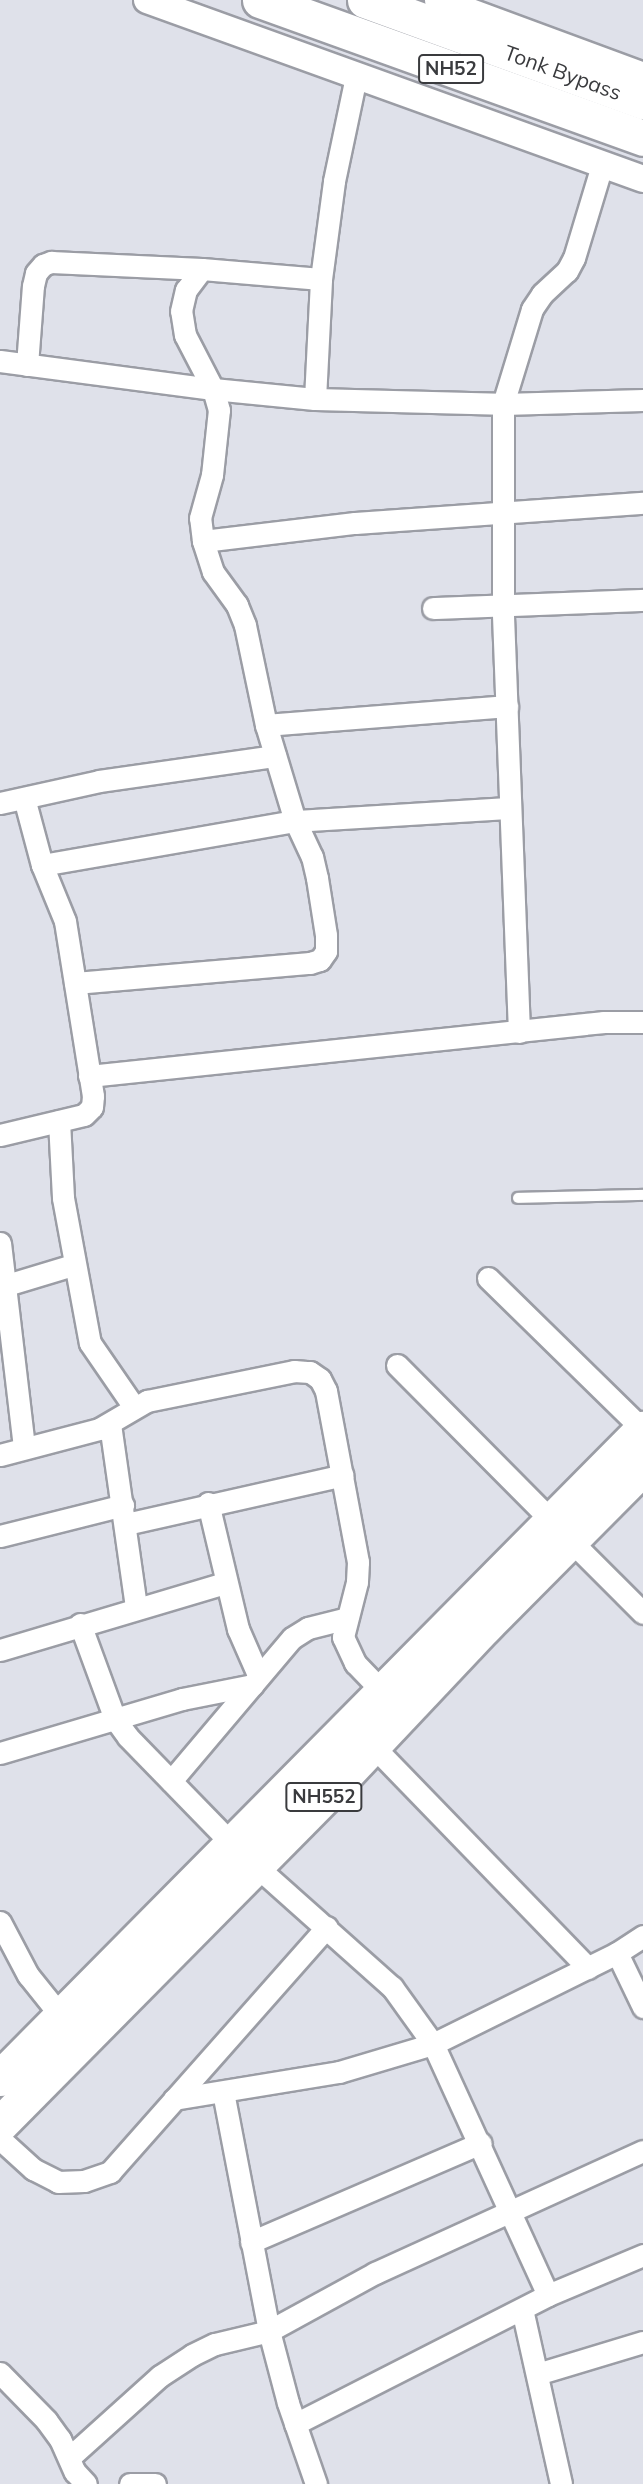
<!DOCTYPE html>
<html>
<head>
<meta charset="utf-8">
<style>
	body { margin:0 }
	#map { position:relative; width:643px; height:2484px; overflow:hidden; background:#dfe1ea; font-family:Mulish,sans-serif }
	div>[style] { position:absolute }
	.roads { filter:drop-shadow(2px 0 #9b9da5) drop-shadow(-2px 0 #9b9da5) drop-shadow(0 2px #9b9da5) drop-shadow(0 -2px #9b9da5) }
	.service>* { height:10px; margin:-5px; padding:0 5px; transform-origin:5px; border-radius:5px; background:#fff }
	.minor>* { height:21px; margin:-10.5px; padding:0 10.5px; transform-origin:10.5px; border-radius:10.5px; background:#fff }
	.tertiary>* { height:26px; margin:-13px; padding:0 13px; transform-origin:13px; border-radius:13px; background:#fff }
	.trunk>* { height:35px; margin:-17.5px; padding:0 17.5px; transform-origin:17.5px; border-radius:17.5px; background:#fff }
	span { translate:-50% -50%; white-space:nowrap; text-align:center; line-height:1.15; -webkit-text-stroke:5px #fff; paint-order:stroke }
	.shield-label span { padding:2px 5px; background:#fff; border:2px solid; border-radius:5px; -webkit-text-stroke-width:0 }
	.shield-label { font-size:19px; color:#3a3b3e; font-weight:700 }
	.street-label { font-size:21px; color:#3a3b3e }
</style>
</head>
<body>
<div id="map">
	<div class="roads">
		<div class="service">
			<div style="left:518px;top:1198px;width:125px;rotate:-1.4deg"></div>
		</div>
		<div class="minor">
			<div style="left:0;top:361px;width:215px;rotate:7.5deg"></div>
			<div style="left:213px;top:389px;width:102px;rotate:5.6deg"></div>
			<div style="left:315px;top:399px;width:188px;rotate:1.5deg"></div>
			<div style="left:503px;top:404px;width:140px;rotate:-1.6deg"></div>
			<div style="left:27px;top:365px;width:79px;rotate:-85.7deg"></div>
			<div style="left:33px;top:286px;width:13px;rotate:-77deg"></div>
			<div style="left:36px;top:273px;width:11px;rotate:-49deg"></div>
			<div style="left:43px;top:265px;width:9px;rotate:-21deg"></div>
			<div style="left:51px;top:262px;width:151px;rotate:2.7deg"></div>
			<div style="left:202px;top:269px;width:119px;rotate:4.8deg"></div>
			<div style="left:315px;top:399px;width:120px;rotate:-87.1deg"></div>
			<div style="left:321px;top:279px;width:99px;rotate:-82.4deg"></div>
			<div style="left:334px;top:181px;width:106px;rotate:-78.1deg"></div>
			<div style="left:203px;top:541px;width:153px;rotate:-6.8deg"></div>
			<div style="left:355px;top:523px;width:289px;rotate:-4deg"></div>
			<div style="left:433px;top:608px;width:210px;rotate:-2.2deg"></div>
			<div style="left:266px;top:725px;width:242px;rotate:-4.5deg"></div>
			<div style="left:0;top:803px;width:101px;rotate:-12.5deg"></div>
			<div style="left:99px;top:781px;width:178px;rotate:-8.1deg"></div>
			<div style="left:42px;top:865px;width:257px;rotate:-9.9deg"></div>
			<div style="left:295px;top:821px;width:215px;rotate:-3.5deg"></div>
			<div style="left:75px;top:983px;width:236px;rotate:-4.9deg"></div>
			<div style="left:310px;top:963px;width:10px;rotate:-17deg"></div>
			<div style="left:320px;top:960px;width:11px;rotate:-56deg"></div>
			<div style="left:326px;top:951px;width:16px;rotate:-90deg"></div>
			<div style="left:326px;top:935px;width:58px;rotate:-99deg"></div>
			<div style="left:317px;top:878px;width:22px;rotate:-103deg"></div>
			<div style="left:312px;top:857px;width:40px;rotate:-115deg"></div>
			<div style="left:295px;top:821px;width:100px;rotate:-106.8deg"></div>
			<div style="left:266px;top:725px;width:102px;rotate:-101.9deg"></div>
			<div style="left:245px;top:625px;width:22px;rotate:-112deg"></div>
			<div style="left:237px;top:605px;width:41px;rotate:-126deg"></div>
			<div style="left:213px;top:572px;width:33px;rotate:-108deg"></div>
			<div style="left:203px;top:541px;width:23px;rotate:-97deg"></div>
			<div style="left:200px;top:518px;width:45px;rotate:-74.4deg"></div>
			<div style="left:212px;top:475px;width:65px;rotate:-83.9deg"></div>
			<div style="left:219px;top:410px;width:22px;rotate:-106deg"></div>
			<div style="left:213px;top:389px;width:61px;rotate:-117.4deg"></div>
			<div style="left:185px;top:335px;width:24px;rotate:-99deg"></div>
			<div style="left:181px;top:311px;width:22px;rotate:-77deg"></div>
			<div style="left:186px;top:290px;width:26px;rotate:-53deg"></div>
			<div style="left:519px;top:1032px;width:426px;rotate:-92.2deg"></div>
			<div style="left:503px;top:606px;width:202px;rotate:-90deg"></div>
			<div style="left:503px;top:404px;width:99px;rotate:-73deg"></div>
			<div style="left:532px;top:309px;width:18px;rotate:-56deg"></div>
			<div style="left:542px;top:294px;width:34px;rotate:-43deg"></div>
			<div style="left:567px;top:271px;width:15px;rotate:-62deg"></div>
			<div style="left:574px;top:258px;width:97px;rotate:-73.2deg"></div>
			<div style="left:89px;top:1076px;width:518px;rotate:-5.99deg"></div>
			<div style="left:604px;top:1022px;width:39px"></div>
			<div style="left:59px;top:1121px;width:77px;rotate:87deg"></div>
			<div style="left:63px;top:1198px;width:147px;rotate:79.5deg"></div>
			<div style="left:90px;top:1343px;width:78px;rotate:55.5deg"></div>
			<div style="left:0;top:1135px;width:86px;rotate:-13.4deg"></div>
			<div style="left:84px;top:1115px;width:11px;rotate:-45deg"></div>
			<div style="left:92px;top:1107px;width:11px;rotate:-85deg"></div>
			<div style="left:93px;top:1096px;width:177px;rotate:-99.1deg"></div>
			<div style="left:65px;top:921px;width:61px;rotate:-112.3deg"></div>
			<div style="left:42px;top:865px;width:69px;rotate:-105deg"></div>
			<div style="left:0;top:1243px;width:206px;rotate:83.3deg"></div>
			<div style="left:488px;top:1278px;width:217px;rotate:44.4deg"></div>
			<div style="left:0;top:1287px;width:76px;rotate:-16.8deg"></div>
			<div style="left:397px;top:1365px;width:220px;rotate:45.2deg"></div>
			<div style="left:110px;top:1424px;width:185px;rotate:81.9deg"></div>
			<div style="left:0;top:1455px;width:102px;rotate:-14.7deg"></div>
			<div style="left:99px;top:1429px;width:56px;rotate:-30.3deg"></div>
			<div style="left:147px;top:1401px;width:150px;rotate:-11.5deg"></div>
			<div style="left:294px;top:1371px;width:16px;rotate:4deg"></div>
			<div style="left:310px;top:1372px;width:12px;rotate:35deg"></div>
			<div style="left:320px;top:1379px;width:13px;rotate:63deg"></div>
			<div style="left:326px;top:1391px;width:174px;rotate:79.4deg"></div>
			<div style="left:358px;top:1562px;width:20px;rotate:93deg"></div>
			<div style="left:357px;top:1582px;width:57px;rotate:104.3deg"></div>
			<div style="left:343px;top:1637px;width:29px;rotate:65deg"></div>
			<div style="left:355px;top:1663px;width:42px;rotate:46deg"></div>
			<div style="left:208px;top:1503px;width:130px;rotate:76.6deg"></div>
			<div style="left:238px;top:1629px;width:52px;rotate:66.4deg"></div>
			<div style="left:126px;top:1524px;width:222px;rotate:-12.7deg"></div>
			<div style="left:0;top:1536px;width:127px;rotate:-14.1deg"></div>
			<div style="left:570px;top:1540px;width:103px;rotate:45deg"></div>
			<div style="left:80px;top:1624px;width:101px;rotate:69.8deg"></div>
			<div style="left:115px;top:1719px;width:22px;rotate:54deg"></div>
			<div style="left:128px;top:1737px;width:151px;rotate:45.8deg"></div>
			<div style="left:0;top:1650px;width:235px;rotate:-16.6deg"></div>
			<div style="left:373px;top:1746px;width:309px;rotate:45.9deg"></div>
			<div style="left:0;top:1753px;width:190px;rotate:-16.5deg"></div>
			<div style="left:182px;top:1699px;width:72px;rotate:-11.2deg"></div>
			<div style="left:171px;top:1781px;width:187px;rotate:-49.8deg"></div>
			<div style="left:292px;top:1638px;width:19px;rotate:-32deg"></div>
			<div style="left:308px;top:1628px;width:38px;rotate:-14deg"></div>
			<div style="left:256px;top:1866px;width:182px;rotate:41.7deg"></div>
			<div style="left:392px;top:1987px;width:70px;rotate:54.3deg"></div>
			<div style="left:433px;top:2044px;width:276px;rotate:65.4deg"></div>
			<div style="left:0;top:1922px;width:60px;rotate:62.2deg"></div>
			<div style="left:28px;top:1975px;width:53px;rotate:51.2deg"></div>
			<div style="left:617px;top:1953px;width:60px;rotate:64.3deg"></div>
			<div style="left:223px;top:2092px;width:243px;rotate:79.1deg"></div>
			<div style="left:269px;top:2331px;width:74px;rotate:75.2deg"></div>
			<div style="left:288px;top:2403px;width:86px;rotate:70.9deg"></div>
			<div style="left:174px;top:2099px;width:167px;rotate:-9.3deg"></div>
			<div style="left:339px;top:2072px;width:98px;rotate:-16.6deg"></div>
			<div style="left:433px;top:2044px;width:205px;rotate:-26.3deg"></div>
			<div style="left:617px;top:1953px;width:31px;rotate:-33deg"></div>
			<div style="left:0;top:2139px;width:45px;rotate:42.3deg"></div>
			<div style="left:33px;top:2169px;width:28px;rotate:27deg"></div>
			<div style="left:58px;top:2182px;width:26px;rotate:-2deg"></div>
			<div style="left:84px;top:2181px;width:28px;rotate:-19deg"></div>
			<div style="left:110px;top:2172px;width:327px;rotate:-48.5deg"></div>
			<div style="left:251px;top:2242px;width:250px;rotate:-23.3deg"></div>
			<div style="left:522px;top:2309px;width:179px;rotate:77.4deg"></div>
			<div style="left:0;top:2373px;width:66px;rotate:45.6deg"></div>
			<div style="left:46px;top:2420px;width:24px;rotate:54deg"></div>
			<div style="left:60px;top:2439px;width:36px;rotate:66deg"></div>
			<div style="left:75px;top:2472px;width:16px;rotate:47deg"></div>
			<div style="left:537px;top:2374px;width:111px;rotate:-16.8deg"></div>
			<div style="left:295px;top:2424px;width:284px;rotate:-27deg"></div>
			<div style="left:548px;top:2295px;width:103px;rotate:-22.8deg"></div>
			<div style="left:70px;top:2457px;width:121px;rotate:-42deg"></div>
			<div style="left:160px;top:2376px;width:38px;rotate:-33deg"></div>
			<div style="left:192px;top:2355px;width:25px;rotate:-26deg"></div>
			<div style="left:215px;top:2344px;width:56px;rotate:-13.5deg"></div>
			<div style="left:269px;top:2331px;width:121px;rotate:-28.7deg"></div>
			<div style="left:375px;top:2273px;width:294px;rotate:-24.5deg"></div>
			<div style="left:130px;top:2484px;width:25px"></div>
		</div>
		<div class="tertiary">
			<div style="left:147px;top:0;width:527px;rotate:19.84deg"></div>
			<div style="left:438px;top:0;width:219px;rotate:20.3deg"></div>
		</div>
		<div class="trunk">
			<div style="left:260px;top:0;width:407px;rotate:19.8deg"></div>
			<div style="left:365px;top:0;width:296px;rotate:20deg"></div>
			<div style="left:0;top:2078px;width:914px;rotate:-45.27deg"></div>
			<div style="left:0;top:2124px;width:477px;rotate:-45.3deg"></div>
			<div style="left:335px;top:1785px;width:219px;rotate:-46.7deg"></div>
			<div style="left:485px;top:1626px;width:224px;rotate:-45.2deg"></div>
		</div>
	</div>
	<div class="shield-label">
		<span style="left:451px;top:69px">NH52</span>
		<span style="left:324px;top:1797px">NH552</span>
	</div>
	<div class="street-label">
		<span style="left:563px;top:72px;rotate:20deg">Tonk Bypass</span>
	</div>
</div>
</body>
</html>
